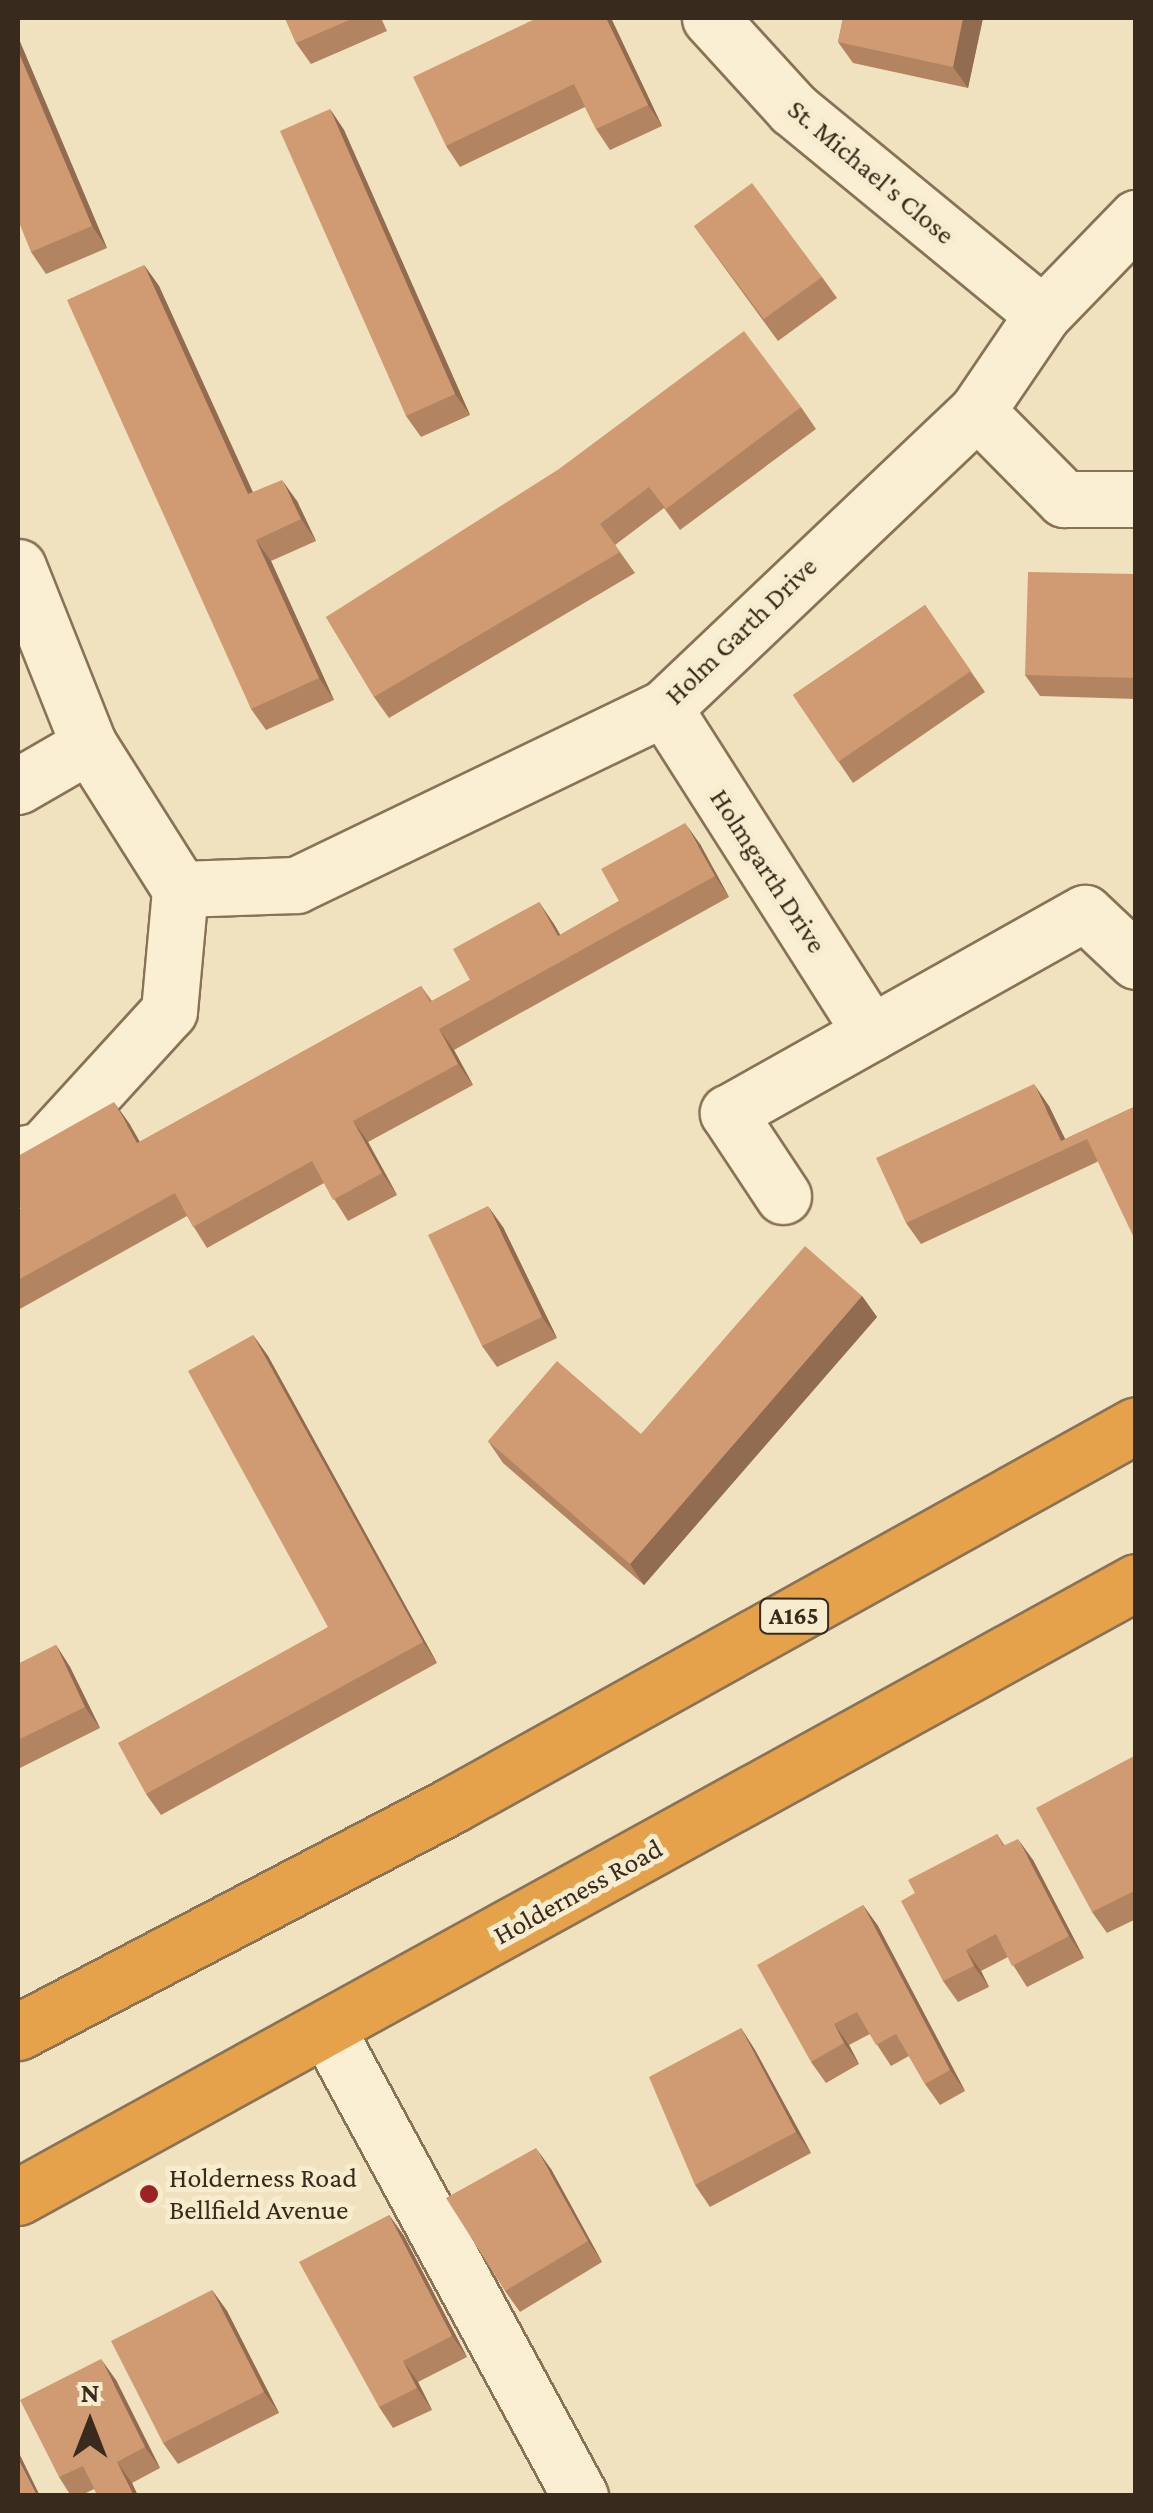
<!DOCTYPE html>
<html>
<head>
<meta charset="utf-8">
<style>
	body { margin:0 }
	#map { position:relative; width:1153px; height:2513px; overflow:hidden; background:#f0e2be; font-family:"Crimson Pro",serif }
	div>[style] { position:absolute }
	.roads { filter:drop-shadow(2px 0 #897256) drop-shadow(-2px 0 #897256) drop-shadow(0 2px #897256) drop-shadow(0 -2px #897256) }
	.minor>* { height:55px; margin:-27.5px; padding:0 27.5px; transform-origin:27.5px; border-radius:27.5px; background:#faefd2 }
	.highway>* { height:55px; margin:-27.5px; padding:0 27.5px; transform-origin:27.5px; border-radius:27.5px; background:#e5a24a }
	.wall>* { inset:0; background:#b38462 }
	.shaded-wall>* { inset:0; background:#926c50 }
	.building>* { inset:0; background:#d09a72 }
	.dots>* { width:28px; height:28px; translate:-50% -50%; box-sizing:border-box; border:5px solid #f7ecce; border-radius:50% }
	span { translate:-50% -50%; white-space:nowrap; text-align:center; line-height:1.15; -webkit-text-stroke:10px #f7ecce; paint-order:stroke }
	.shield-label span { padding:2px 8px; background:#f7ecce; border:2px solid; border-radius:8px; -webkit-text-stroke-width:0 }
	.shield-label { font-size:25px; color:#382a1c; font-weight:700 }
	.street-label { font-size:28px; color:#382a1c }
	.poi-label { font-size:28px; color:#382a1c }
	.left { translate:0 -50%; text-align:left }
	.frame { position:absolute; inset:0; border:20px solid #382a1c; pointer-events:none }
	.north { position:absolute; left:40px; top:2373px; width:100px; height:100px; -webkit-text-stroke:8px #f7ecce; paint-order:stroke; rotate:0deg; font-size:28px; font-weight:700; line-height:40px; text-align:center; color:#382a1c }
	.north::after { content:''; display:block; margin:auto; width:35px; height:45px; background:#382a1c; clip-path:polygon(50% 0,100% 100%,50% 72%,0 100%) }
</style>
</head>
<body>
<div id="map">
	<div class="roads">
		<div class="minor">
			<div style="left:710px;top:18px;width:123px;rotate:47.6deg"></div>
			<div style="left:793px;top:109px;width:323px;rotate:39.4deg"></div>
			<div style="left:977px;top:411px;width:124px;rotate:45.3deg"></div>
			<div style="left:1064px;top:499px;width:72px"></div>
			<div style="left:18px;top:567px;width:192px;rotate:68.3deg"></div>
			<div style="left:89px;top:745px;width:170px;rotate:57.7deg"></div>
			<div style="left:180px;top:889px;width:116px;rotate:-2deg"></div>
			<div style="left:296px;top:885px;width:408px;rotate:-25.7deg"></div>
			<div style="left:664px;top:708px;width:431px;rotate:-43.5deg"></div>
			<div style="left:977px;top:411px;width:117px;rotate:-55.8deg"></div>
			<div style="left:1043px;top:314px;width:134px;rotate:-45.9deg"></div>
			<div style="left:664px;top:708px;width:385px;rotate:57.5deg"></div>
			<div style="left:18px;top:786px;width:82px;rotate:-30deg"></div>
			<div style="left:18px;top:1155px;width:25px;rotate:-12deg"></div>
			<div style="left:42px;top:1150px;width:188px;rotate:-47.6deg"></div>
			<div style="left:169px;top:1011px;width:122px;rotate:-84.8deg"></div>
			<div style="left:783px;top:1196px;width:100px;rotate:-123.5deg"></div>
			<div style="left:728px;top:1113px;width:409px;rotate:-29.3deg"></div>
			<div style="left:1085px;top:913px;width:70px;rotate:43.3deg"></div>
			<div style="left:329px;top:2033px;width:527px;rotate:61.54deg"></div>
		</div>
		<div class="highway">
			<div style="left:18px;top:2032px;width:490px;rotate:-27.6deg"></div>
			<div style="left:452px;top:1805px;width:782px;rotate:-29.05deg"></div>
			<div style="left:18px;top:2197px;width:1276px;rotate:-28.81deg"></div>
		</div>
	</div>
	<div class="wall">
		<div style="clip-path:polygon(285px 18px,381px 18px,387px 31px,311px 64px,296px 43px)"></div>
		<div style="clip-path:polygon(537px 18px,611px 18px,662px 126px,610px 150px,596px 129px,585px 107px,460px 167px,446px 146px)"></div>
		<div style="clip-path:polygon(843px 18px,983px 18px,968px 88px,853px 63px,838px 42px)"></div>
		<div style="clip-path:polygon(18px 37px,107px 248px,46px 274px,31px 252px)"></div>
		<div style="clip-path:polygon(330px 109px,344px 130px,470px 415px,421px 437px,406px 416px)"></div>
		<div style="clip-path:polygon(694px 226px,822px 277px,837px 298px,778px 341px)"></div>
		<div style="clip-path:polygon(144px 265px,159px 286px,253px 492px,297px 501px,316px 541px,271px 561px,334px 700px,266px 730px,251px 709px)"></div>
		<div style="clip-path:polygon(801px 407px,816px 429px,680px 530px,664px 508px,615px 545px,635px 573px,389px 718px,374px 697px,326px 617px)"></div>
		<div style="clip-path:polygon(1136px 574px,1136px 699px,1040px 696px,1025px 675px)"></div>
		<div style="clip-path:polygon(925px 605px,985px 692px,853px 783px,793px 695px)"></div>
		<div style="clip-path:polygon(700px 844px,729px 897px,454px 1050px,473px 1085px,368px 1142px,397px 1195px,348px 1221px,324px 1183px,207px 1248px,187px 1216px,18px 1310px,18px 1211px,129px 1123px,140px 1142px,421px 986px,432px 1001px,470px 980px,539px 902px,560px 935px,619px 901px)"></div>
		<div style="clip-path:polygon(1049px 1106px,1065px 1139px,1136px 1106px,1097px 1162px,921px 1244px,906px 1223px)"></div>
		<div style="clip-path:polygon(503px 1227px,557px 1338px,497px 1367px,482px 1346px)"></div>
		<div style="clip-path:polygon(862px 1296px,877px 1317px,644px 1585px,503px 1463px,488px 1441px,641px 1434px)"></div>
		<div style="clip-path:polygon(253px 1335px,268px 1356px,437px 1663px,161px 1815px,146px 1794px,328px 1627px)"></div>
		<div style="clip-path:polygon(56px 1645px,70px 1667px,100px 1728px,18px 1769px,18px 1664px)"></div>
		<div style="clip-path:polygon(1136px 1755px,1136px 1919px,1107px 1933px,1092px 1912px)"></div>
		<div style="clip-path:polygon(997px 1834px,1005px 1846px,1033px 1860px,1084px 1958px,1027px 1987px,1008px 1957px,981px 1971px,989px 1987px,958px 2002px,943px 1981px,915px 1893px)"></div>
		<div style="clip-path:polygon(863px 1905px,878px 1926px,965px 2091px,940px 2105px,925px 2084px,909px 2056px,891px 2066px,870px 2034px,849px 2045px,859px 2064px,826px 2083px,811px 2062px)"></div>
		<div style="clip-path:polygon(741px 2028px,755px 2050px,811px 2153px,710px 2207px,695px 2185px)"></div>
		<div style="clip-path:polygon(551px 2169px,602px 2262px,520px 2312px,505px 2291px)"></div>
		<div style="clip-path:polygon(389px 2215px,404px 2236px,467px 2357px,418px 2382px,432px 2410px,393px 2428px,379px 2407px)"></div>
		<div style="clip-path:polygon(212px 2290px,227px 2311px,279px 2413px,178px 2464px,163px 2443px)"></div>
		<div style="clip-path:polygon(116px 2380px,160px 2468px,132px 2483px,138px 2496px,98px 2496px,94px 2489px,80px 2496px,71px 2496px,59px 2477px)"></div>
	</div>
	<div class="shaded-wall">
		<div style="clip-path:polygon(606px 18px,611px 18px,662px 126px,648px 105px)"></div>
		<div style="clip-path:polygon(963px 18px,983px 18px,968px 88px,953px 67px)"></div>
		<div style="clip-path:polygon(18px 37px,107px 248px,92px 226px,18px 51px)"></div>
		<div style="clip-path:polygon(330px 109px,344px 130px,470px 415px,455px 394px)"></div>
		<div style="clip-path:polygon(144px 265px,159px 286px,263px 515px,248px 494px)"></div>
		<div style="clip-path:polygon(282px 480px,297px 501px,316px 541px,301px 519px)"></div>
		<div style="clip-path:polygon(256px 540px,271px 561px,334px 700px,319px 678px)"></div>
		<div style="clip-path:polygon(685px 823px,700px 844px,729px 897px,715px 876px)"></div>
		<div style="clip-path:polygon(539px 902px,554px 924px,573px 957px,558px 936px)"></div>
		<div style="clip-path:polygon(439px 1029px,454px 1050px,473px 1085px,458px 1064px)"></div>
		<div style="clip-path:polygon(1034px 1084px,1049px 1106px,1069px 1147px,1061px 1141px)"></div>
		<div style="clip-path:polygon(114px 1102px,129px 1123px,152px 1164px,137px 1143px)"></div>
		<div style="clip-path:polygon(353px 1121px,368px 1142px,397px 1195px,382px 1173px)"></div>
		<div style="clip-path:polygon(488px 1206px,503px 1227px,557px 1338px,542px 1317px)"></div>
		<div style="clip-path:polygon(862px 1296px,877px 1317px,644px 1585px,630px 1564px)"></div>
		<div style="clip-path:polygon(253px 1335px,268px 1356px,437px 1663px,423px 1642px)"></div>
		<div style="clip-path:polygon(56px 1645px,70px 1667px,100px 1728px,85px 1707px)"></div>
		<div style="clip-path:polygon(1018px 1839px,1033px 1860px,1084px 1958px,1069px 1936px)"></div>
		<div style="clip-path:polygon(863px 1905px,878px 1926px,965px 2091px,950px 2070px)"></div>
		<div style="clip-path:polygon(966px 1950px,981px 1971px,989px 1987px,974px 1966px)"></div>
		<div style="clip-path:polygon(834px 2024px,849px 2045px,859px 2064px,844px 2043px)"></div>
		<div style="clip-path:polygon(741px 2028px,755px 2050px,811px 2153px,796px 2132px)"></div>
		<div style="clip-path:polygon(536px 2148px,551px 2169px,602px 2262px,588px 2241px)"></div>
		<div style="clip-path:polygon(389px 2215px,404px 2236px,467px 2357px,452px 2336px)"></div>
		<div style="clip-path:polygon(212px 2290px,227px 2311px,279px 2413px,264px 2392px)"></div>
		<div style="clip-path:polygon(101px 2359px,116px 2380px,160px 2468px,145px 2447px)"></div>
		<div style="clip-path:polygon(403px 2361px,418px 2382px,432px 2410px,417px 2388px)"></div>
		<div style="clip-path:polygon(18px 2451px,40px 2496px,37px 2496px,18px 2459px)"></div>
		<div style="clip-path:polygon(117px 2462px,132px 2483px,138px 2496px,134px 2496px)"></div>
	</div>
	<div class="building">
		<div style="clip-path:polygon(285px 18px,354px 18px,296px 43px)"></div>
		<div style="clip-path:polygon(537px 18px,606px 18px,648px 105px,596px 129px,574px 84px,446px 146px,413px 77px)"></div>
		<div style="clip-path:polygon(843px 18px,963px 18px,953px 67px,838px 42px)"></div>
		<div style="clip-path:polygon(18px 51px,92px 226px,31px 252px,18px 220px)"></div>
		<div style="clip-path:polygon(330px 109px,455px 394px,406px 416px,280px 131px)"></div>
		<div style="clip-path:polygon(752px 183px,822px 277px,764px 319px,694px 226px)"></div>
		<div style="clip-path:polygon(144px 265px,248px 494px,282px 480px,301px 519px,256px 540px,319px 678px,251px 709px,67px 300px)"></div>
		<div style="clip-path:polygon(744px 331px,801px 407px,666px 509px,649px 487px,600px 524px,620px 552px,374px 697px,326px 617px,559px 469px)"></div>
		<div style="clip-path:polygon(1028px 572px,1136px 574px,1136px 678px,1025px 675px)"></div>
		<div style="clip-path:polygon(925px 605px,971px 671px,838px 762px,793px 695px)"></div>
		<div style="clip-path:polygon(685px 823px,715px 876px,439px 1029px,458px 1064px,353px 1121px,382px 1173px,333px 1200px,312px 1161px,193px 1227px,175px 1193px,18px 1280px,18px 1211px,21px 1209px,18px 1203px,18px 1156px,114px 1102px,137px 1143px,421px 986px,430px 1002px,470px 980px,453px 949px,539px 902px,558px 936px,619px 901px,601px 869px)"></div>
		<div style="clip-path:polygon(1034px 1084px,1061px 1141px,1136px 1106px,1136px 1242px,1087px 1139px,906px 1223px,876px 1158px)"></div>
		<div style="clip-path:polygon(488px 1206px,542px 1317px,482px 1346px,428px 1235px)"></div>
		<div style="clip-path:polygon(805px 1246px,862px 1296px,630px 1564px,488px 1441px,557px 1361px,641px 1434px)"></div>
		<div style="clip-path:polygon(253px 1335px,423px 1642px,146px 1794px,118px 1743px,328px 1627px,188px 1371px)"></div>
		<div style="clip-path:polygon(56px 1645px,85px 1707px,18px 1740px,18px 1664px)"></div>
		<div style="clip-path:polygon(1136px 1755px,1136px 1890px,1092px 1912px,1036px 1808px)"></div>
		<div style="clip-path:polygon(997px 1834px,1003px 1846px,1018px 1839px,1069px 1936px,1012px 1966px,996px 1934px,966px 1950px,974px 1966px,943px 1981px,901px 1901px,915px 1893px,908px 1880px)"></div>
		<div style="clip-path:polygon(863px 1905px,950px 2070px,925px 2084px,896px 2034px,876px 2045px,857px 2012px,834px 2024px,844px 2043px,811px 2062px,757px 1965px)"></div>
		<div style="clip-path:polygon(741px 2028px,796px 2132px,695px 2185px,649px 2077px)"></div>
		<div style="clip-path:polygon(536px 2148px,588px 2241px,505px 2291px,446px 2198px)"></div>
		<div style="clip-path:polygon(389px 2215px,452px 2336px,403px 2361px,417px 2388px,379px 2407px,299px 2262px)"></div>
		<div style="clip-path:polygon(212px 2290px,264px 2392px,163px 2443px,111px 2341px)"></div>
		<div style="clip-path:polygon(101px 2359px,145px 2447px,117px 2462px,134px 2496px,98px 2496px,83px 2466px,59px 2477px,20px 2400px)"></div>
		<div style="clip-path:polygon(18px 2459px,37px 2496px,18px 2496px)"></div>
	</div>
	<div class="dots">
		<div style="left:149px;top:2194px;background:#9b2323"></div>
	</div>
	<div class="shield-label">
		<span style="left:794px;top:1616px">A165</span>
	</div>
	<div class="street-label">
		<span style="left:871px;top:172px;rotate:40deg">St. Michael's Close</span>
		<span style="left:741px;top:631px;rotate:-44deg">Holm Garth Drive</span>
		<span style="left:768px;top:871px;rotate:57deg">Holmgarth Drive</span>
		<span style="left:578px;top:1892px;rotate:-29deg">Holderness Road</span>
	</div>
	<div class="poi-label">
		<span class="left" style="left:169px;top:2194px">Holderness Road<br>Bellfield Avenue</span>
	</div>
	<div class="frame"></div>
	<div class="north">N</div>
</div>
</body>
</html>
